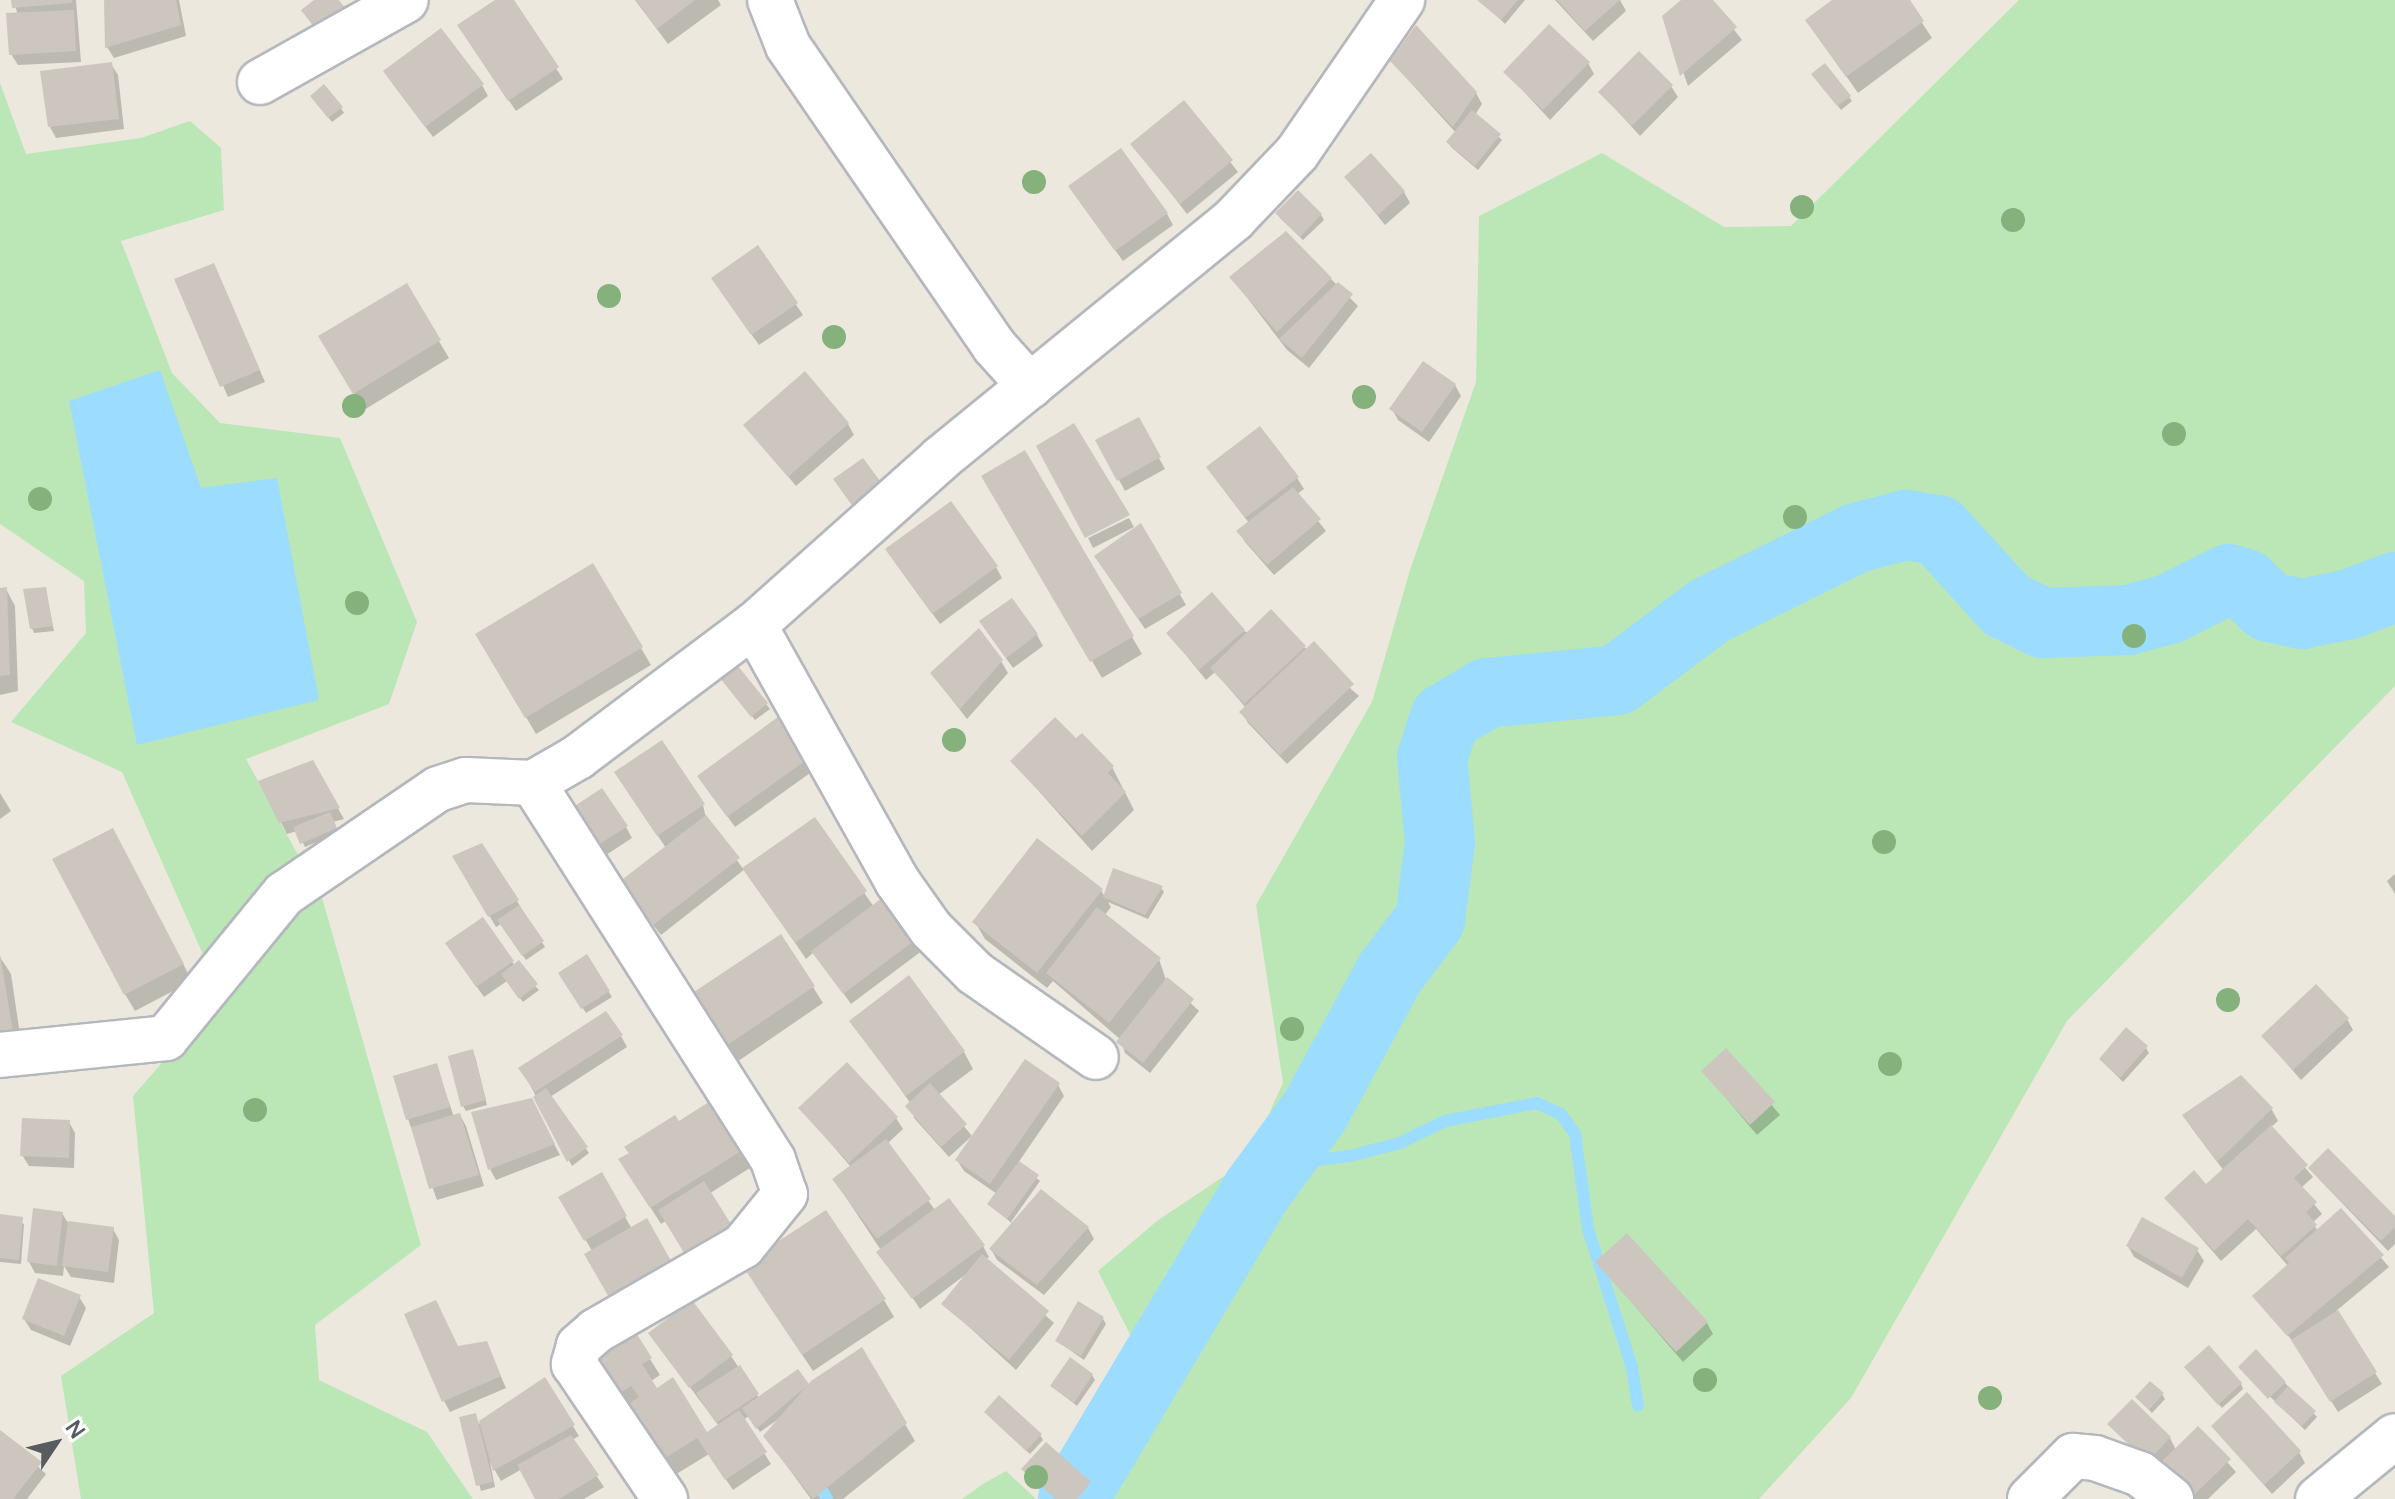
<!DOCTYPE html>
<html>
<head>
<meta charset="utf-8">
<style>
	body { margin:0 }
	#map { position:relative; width:2395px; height:1499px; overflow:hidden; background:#ece8dd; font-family:Manrope,sans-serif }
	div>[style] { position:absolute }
	.green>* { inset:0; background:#bbe7b6 }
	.water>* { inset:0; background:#9bdcff }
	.shadow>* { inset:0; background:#0003 }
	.stream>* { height:12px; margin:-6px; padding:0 6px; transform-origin:6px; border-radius:6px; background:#9bdcff }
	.river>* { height:70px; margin:-35px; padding:0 35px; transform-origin:35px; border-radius:35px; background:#9bdcff }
	.building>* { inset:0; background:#ccc6bf }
	.roads { filter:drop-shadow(2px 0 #b4b8bd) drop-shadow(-2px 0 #b4b8bd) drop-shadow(0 2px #b4b8bd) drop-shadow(0 -2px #b4b8bd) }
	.street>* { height:44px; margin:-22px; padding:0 22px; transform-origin:22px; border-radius:22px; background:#fff }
	.trees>* { width:24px; height:24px; margin:-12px; border-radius:50%; background:#84b17c }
	span { translate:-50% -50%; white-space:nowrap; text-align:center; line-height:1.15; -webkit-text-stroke:7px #fff; paint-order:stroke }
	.north { position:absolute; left:16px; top:1403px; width:80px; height:80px; -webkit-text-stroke:6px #fff; paint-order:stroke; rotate:55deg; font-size:22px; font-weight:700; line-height:32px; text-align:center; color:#575c61 }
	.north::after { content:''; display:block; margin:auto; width:28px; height:36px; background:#575c61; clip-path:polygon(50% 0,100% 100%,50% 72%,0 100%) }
</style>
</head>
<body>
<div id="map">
	<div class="green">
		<div style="clip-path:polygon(2019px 0,2395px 0,2395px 686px,2067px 1021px,1851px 1398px,1759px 1499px,1086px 1499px,1113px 1482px,1101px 1404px,1136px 1346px,1098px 1271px,1157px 1221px,1248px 1160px,1283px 1083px,1256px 905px,1372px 702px,1410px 570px,1476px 382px,1479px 216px,1602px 153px,1724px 227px,1791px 226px)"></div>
		<div style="clip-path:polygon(0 83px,26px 154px,141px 138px,190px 121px,221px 148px,224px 210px,121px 241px,172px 373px,220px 423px,340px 438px,417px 622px,389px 704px,246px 759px,323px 901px,421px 1245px,315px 1325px,319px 1380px,427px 1432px,473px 1499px,81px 1499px,61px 1376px,154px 1313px,133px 1096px,221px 995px,122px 772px,11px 722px,86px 633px,84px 581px,0 524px)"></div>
		<div style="clip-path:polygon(1006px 1471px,1036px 1499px,962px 1499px,983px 1484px)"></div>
	</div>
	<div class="water">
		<div style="clip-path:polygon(160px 370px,201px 488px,277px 478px,319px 700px,137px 745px,69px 401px)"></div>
	</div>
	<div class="shadow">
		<div style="clip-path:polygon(13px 0,76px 0,81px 62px,18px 65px,11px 54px,18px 15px)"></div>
		<div style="clip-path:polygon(106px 0,179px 0,186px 36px,114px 58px,107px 47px)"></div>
		<div style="clip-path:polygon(498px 0,512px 0,563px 79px,516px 111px,466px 37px)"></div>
		<div style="clip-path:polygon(635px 0,718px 0,721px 5px,668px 44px)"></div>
		<div style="clip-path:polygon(1481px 0,1525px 0,1505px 24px)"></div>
		<div style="clip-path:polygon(1555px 0,1620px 0,1626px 11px,1593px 41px)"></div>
		<div style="clip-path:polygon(1684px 0,1711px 0,1742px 40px,1688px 86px,1664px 17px)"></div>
		<div style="clip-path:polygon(1836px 0,1907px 0,1932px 38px,1858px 93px,1807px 20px)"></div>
		<div style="clip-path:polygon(1392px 62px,1476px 93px,1482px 104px,1475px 115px,1502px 140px,1478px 170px,1451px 147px,1448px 142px,1456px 133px)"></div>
		<div style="clip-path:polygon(1588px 63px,1594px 74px,1550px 120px,1506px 72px)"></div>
		<div style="clip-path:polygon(111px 64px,118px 75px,124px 129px,56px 138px,50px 127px)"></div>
		<div style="clip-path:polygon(1817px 79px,1849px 97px,1852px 101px,1841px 110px)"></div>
		<div style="clip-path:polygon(392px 83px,482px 85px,488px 96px,433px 137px)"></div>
		<div style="clip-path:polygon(1671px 86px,1678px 97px,1640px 136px,1600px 92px)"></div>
		<div style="clip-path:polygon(315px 101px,341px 108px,344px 113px,332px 122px)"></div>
		<div style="clip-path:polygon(1184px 103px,1238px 172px,1187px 214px,1133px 144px)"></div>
		<div style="clip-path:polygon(1347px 178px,1404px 192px,1410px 203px,1385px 225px)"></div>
		<div style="clip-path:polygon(1077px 198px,1167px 214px,1173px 225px,1123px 261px)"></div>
		<div style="clip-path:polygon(1321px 215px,1324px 220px,1303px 240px,1280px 218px)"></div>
		<div style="clip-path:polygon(758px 248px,803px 315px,759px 345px,720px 290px)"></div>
		<div style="clip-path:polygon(219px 276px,265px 382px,228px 397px,177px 280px)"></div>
		<div style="clip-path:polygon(1232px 278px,1331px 279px,1358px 306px,1309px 368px,1287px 350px)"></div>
		<div style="clip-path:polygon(406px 286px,449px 358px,364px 410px,320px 337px)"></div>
		<div style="clip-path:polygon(1455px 385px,1461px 396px,1429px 442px,1398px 420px,1392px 409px)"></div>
		<div style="clip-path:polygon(1138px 420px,1165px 469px,1125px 491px,1098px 441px)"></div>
		<div style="clip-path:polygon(848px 424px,854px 435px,796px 486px,746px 426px)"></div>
		<div style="clip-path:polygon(1024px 453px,1142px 654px,1102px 678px,984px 477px)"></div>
		<div style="clip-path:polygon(1215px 478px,1297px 478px,1304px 489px,1297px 494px,1326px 531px,1274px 575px,1245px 542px,1239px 531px,1249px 523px)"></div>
		<div style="clip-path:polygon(1129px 518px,1134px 527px,1093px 548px,1088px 538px)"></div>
		<div style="clip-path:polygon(1140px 526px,1186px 605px,1145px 629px,1103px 567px)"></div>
		<div style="clip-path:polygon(894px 561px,996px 567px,1002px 578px,940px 624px)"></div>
		<div style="clip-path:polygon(592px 566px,651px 665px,536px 734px,478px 635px)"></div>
		<div style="clip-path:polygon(6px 589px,15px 606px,18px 691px,0 695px,0 590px)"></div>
		<div style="clip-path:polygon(45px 589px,54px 631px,34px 633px,32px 628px)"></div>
		<div style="clip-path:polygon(1243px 631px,1304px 647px,1359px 696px,1287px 764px,1248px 723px,1242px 712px,1246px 708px,1215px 672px,1206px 680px,1168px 633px)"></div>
		<div style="clip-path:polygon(988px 633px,1037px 635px,1043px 646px,1013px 668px)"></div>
		<div style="clip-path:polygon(1001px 661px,1008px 673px,967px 719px,932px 674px)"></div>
		<div style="clip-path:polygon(737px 667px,770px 709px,755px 720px,726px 683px)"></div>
		<div style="clip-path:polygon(781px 717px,817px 768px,735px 827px,699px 777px)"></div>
		<div style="clip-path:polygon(1076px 741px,1112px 767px,1134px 810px,1092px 851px,1012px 761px)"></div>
		<div style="clip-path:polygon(312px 763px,344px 819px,333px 822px,338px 833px,305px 847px,297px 831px,287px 834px,281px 822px)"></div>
		<div style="clip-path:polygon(623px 784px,703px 805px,706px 818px,744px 870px,814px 820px,874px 907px,923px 950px,851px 1004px,814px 952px,806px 959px,745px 869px,661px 935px,628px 893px,666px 848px)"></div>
		<div style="clip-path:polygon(0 793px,11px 811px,0 819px)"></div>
		<div style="clip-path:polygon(576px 822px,626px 827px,632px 838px,600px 859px)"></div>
		<div style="clip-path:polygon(851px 836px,863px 853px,857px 857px,846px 840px)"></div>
		<div style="clip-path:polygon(122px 847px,192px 981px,135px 1011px,125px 994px)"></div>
		<div style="clip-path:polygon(455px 857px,517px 901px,545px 947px,526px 960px,501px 924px,496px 927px)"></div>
		<div style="clip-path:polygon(2395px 874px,2395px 894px,2387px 881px)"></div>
		<div style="clip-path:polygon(1161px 888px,1164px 892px,1148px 919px,1108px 902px,1111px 907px,1104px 916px,1159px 959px,1166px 980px,1199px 1011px,1150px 1073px,1125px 1053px,1121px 1040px,1053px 981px,1047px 988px,985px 939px,975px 922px,1101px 890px,1105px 897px)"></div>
		<div style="clip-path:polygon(454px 955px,512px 962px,539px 990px,523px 1002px,507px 981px,484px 997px)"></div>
		<div style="clip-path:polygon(0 957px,11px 974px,23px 1055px,0 1058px)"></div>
		<div style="clip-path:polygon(586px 957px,612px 997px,586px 1013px,560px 973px)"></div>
		<div style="clip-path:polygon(813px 987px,823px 1003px,731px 1066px,688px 999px)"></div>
		<div style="clip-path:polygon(2347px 1019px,2353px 1030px,2301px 1080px,2263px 1036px)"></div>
		<div style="clip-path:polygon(852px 1021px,964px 1052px,973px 1069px,938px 1095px,972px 1136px,949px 1157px,914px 1118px,911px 1104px)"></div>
		<div style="clip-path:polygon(621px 1036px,627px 1047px,550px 1097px,589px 1153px,572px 1166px,527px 1079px)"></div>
		<div style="clip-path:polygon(2146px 1048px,2149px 1053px,2123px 1082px,2101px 1060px)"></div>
		<div style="clip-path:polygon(1726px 1051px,1780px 1115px,1757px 1135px,1703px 1071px)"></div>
		<div style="clip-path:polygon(475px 1056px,487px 1105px,466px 1111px,463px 1106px)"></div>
		<div style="clip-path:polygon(436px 1065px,454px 1117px,460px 1115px,466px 1126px,484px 1186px,437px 1200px,408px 1119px)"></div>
		<div style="clip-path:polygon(2241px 1077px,2272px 1110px,2278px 1121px,2271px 1127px,2313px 1177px,2301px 1188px,2322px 1214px,2312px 1223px,2318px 1231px,2340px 1210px,2389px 1267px,2336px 1311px,2382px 1384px,2338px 1412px,2296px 1345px,2254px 1297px,2288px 1266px,2256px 1229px,2221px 1261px,2166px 1198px,2206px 1187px,2224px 1171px,2191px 1127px)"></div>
		<div style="clip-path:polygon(1058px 1085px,1064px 1096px,1018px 1163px,1040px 1181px,1011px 1222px,1088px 1228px,1094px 1239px,1044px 1295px,997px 1260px,991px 1249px,1013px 1224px,989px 1205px,997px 1194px,964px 1171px,957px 1160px)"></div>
		<div style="clip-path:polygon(801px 1109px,896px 1118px,903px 1129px,887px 1144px,935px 1210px,983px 1246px,989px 1257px,985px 1260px,1054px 1323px,1016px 1370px,944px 1304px,965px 1275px,920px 1309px,841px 1190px,851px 1167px)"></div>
		<div style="clip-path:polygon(537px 1112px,560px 1155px,496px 1180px,490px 1169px)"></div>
		<div style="clip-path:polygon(69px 1122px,75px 1133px,74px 1168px,29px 1166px,22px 1155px)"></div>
		<div style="clip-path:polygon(678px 1124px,741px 1151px,750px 1168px,661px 1224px,631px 1177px)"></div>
		<div style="clip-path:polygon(601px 1175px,632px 1229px,592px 1251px,561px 1197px)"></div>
		<div style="clip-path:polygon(2318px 1178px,2395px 1219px,2395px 1244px,2388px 1251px)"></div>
		<div style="clip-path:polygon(62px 1213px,68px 1223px,113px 1229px,119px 1240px,114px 1283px,71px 1277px,64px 1266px,63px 1276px,35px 1273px,29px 1262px)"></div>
		<div style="clip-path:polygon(0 1216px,24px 1224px,21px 1264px,0 1262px)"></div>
		<div style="clip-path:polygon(2128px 1246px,2197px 1250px,2204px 1261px,2188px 1288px,2134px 1257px)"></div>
		<div style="clip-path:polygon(1597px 1262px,1707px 1323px,1713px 1334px,1683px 1362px)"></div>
		<div style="clip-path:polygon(754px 1283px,884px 1300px,894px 1317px,813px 1371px)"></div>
		<div style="clip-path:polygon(79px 1297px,86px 1308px,70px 1346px,31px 1330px,24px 1319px)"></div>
		<div style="clip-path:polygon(1103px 1319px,1106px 1324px,1084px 1360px,1057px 1341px)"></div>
		<div style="clip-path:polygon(650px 1334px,731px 1356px,759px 1398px,797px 1372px,808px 1388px,861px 1350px,915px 1441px,843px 1499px,811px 1499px,765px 1436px,783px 1416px,760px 1432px,749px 1416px,743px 1420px,771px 1464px,733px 1490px,709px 1454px,665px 1481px,601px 1373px,650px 1359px,660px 1375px,651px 1381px,656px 1391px,707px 1435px,719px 1426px)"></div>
		<div style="clip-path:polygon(486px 1343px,506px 1388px,450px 1412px,444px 1401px,458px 1348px)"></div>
		<div style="clip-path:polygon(2240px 1368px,2285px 1383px,2317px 1417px,2305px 1430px)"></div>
		<div style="clip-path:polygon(2190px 1372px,2241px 1384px,2243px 1389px,2222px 1408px)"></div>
		<div style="clip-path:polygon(1092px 1375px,1095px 1380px,1077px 1406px,1052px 1386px)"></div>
		<div style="clip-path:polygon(544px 1379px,579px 1436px,572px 1440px,604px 1487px,584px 1499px,537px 1499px,522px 1469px,501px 1481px,490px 1462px,495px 1487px,481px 1491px,461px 1419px,475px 1415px,479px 1424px)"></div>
		<div style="clip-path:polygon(2162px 1394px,2165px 1399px,2152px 1413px,2137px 1397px)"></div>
		<div style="clip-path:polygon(990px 1417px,1040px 1435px,1043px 1440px,1030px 1454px)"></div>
		<div style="clip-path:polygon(2110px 1424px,2170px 1438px,2176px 1450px,2198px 1429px,2236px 1472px,2208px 1499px,2192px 1499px,2154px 1472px)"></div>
		<div style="clip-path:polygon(2213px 1426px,2299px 1452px,2305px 1463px,2272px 1494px)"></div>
		<div style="clip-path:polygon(0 1432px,46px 1474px,27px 1499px,0 1499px)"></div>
		<div style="clip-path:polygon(1046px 1445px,1090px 1484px,1096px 1495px,1093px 1499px,1051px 1499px,1030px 1480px,1024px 1469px)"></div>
	</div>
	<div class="stream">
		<div style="left:1302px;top:1162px;width:48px;rotate:-7.1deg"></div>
		<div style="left:1350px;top:1156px;width:52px;rotate:-14.6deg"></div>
		<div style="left:1400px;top:1143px;width:50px;rotate:-26.1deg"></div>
		<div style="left:1445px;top:1121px;width:94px;rotate:-11.1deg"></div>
		<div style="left:1537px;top:1103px;width:26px;rotate:25deg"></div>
		<div style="left:1561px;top:1114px;width:24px;rotate:55deg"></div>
		<div style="left:1575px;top:1134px;width:96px;rotate:82.2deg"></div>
		<div style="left:1588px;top:1229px;width:146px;rotate:72.4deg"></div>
		<div style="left:1632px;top:1368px;width:38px;rotate:81deg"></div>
		<div style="left:814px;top:1477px;width:26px;rotate:59deg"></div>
	</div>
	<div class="river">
		<div style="left:1073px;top:1499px;width:361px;rotate:-59.2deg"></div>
		<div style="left:1258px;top:1189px;width:97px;rotate:-53.8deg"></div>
		<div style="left:1315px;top:1111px;width:157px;rotate:-61.5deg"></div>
		<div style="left:1390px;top:973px;width:66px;rotate:-53deg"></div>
		<div style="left:1430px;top:920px;width:79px;rotate:-82.7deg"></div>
		<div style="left:1440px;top:842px;width:84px;rotate:-95.4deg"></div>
		<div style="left:1432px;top:758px;width:42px;rotate:-72deg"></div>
		<div style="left:1445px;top:718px;width:49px;rotate:-30.8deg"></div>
		<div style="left:1487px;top:693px;width:131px;rotate:-5.7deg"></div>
		<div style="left:1617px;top:680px;width:115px;rotate:-36.9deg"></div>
		<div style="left:1709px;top:611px;width:164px;rotate:-26.4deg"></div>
		<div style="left:1856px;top:538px;width:52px;rotate:-14.6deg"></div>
		<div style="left:1906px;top:525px;width:32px;rotate:9deg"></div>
		<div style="left:1938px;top:530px;width:101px;rotate:47.8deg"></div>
		<div style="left:2006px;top:605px;width:41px;rotate:25.9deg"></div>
		<div style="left:2043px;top:623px;width:85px;rotate:-2deg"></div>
		<div style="left:2128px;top:620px;width:42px;rotate:-15deg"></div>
		<div style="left:2169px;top:609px;width:67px;rotate:-26.6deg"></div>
		<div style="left:2229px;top:579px;width:17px;rotate:17deg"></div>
		<div style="left:2245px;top:584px;width:33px;rotate:44deg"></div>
		<div style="left:2269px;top:607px;width:34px;rotate:12deg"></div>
		<div style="left:2302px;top:614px;width:49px;rotate:-11.8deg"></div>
		<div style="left:2350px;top:604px;width:48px;rotate:-20.7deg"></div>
	</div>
	<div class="building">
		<div style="clip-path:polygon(11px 0,72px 0,72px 3px,12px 8px)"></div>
		<div style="clip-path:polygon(104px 0,176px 0,181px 25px,105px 48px)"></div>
		<div style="clip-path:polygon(314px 0,339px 0,349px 13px,320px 35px,301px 10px)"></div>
		<div style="clip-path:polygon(495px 0,514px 0,559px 67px,508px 101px,457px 25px)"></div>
		<div style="clip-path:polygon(636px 0,695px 0,657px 29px)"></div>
		<div style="clip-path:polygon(1477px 0,1518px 0,1501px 20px)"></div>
		<div style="clip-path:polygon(1557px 0,1620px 0,1585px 31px)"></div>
		<div style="clip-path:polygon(1681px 0,1713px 0,1737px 27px,1680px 76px,1662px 16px)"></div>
		<div style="clip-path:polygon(1832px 0,1910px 0,1924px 21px,1846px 77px,1805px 20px)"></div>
		<div style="clip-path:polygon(74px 10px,76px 51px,9px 55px,6px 13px)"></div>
		<div style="clip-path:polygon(1549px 24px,1590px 62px,1543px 110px,1503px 72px)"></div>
		<div style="clip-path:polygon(1416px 25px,1477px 92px,1453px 127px,1390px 61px)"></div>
		<div style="clip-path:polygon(441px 28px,484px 84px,425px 127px,383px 71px)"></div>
		<div style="clip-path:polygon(1639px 51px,1673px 85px,1632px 126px,1598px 92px)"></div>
		<div style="clip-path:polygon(112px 62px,119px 119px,48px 127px,40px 71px)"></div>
		<div style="clip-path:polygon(1825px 63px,1851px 96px,1837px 106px,1811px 74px)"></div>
		<div style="clip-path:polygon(324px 84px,343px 107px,328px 118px,310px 96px)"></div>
		<div style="clip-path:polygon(1184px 100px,1233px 160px,1180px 204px,1130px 144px)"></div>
		<div style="clip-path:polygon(1472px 110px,1501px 134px,1475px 166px,1446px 142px)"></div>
		<div style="clip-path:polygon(1121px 148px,1168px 213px,1115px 251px,1068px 186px)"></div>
		<div style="clip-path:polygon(1371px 153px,1405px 191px,1378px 215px,1344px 177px)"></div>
		<div style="clip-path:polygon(1298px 190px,1322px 214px,1300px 237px,1275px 213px)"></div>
		<div style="clip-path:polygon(1286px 231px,1332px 278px,1277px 332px,1229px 277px)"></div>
		<div style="clip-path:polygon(758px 245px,798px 303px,751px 335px,711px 278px)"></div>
		<div style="clip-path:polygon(214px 263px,260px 370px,220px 387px,174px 279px)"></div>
		<div style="clip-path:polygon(1338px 282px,1353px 294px,1302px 358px,1279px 339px)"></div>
		<div style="clip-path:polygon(407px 283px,441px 340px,353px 394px,318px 336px)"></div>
		<div style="clip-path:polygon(1423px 361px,1456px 384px,1422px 432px,1389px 409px)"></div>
		<div style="clip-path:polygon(805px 371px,849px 423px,788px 477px,743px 425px)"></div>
		<div style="clip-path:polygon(1139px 417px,1161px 457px,1117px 481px,1095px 440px)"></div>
		<div style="clip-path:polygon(1074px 423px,1130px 515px,1085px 538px,1036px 446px)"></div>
		<div style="clip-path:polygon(1260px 426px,1299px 477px,1245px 518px,1206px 467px)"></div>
		<div style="clip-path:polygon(1025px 450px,1134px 636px,1090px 662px,981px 476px)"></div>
		<div style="clip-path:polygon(863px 458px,886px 489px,856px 511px,833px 479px)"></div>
		<div style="clip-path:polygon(1293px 487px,1321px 519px,1267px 565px,1236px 531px)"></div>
		<div style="clip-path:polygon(951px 501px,998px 566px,932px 614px,885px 549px)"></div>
		<div style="clip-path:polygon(1141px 523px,1182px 593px,1138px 619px,1094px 556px)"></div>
		<div style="clip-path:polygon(593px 563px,643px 647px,525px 718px,475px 634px)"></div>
		<div style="clip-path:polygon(7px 587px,10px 675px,0 676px,0 588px)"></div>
		<div style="clip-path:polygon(46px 587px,53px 626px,30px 629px,23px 589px)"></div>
		<div style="clip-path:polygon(1212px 592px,1245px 630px,1199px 670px,1166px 633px)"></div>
		<div style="clip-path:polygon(1012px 598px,1038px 634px,1006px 658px,979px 621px)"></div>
		<div style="clip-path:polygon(1271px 609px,1306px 646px,1244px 704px,1210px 668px)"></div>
		<div style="clip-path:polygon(979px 628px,1003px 660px,960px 709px,930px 673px)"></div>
		<div style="clip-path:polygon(1314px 641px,1354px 684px,1280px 755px,1239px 712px)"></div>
		<div style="clip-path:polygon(737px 665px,768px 703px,751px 717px,720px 678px)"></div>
		<div style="clip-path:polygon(782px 714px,812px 756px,727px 817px,697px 776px)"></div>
		<div style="clip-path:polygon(1055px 717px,1076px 738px,1082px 733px,1114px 766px,1108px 773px,1126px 792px,1082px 836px,1010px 761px)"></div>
		<div style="clip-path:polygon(662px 740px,705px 804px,657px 836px,614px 772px)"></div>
		<div style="clip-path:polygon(313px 760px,340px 808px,279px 823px,258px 781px)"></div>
		<div style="clip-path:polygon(602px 788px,628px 826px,592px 849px,567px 811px)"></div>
		<div style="clip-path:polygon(330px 812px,337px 828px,300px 844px,293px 827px)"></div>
		<div style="clip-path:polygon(706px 815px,740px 858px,653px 925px,619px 882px)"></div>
		<div style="clip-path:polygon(815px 817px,867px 891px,795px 943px,742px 868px)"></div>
		<div style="clip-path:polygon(113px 828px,184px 964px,124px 995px,52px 859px)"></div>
		<div style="clip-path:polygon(1037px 838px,1103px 889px,1037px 973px,972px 922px)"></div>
		<div style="clip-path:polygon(482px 843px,519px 900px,488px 917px,452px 856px)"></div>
		<div style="clip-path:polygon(1113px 868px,1163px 886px,1145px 915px,1103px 897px)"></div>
		<div style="clip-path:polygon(886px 895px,918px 938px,843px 994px,811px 951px)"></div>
		<div style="clip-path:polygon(519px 905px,544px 941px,522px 956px,497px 920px)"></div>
		<div style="clip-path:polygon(1097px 907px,1161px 958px,1109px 1023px,1046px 973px)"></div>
		<div style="clip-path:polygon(483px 917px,514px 961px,476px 987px,445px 943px)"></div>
		<div style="clip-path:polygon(781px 934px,815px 986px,720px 1050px,685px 998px)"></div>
		<div style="clip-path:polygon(0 954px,14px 1038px,0 1040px)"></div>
		<div style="clip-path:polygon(587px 954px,610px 991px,581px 1009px,558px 973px)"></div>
		<div style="clip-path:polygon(519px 960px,538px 984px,519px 999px,501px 974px)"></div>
		<div style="clip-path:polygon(909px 975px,965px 1051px,906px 1096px,849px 1021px)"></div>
		<div style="clip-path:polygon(1167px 977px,1194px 999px,1143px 1063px,1116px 1042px)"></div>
		<div style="clip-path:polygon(2316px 984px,2349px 1018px,2293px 1070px,2261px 1036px)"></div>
		<div style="clip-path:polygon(606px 1011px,623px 1035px,535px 1092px,518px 1068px)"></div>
		<div style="clip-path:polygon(2126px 1027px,2148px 1046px,2120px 1078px,2099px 1059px)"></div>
		<div style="clip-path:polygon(1726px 1048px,1775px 1102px,1750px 1125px,1701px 1071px)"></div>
		<div style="clip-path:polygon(473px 1049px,486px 1100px,461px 1107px,448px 1056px)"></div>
		<div style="clip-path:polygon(1025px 1059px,1060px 1083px,990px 1184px,955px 1160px)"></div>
		<div style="clip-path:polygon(847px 1062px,898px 1117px,849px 1163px,798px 1108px)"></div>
		<div style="clip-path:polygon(437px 1063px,450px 1107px,406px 1120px,393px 1076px)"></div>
		<div style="clip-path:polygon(2241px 1075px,2273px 1108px,2217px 1162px,2182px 1115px)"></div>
		<div style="clip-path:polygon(930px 1083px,967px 1124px,941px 1147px,905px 1106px)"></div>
		<div style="clip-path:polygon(546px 1088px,588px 1147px,567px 1162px,533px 1097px)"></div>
		<div style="clip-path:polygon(532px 1098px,555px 1144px,488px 1170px,471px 1112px)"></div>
		<div style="clip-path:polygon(712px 1100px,743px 1150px,650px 1208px,618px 1159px,629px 1153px,624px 1147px,675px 1115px,679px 1121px)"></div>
		<div style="clip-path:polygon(460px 1113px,479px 1175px,429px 1189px,411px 1127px)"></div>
		<div style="clip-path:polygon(22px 1118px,70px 1120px,69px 1158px,20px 1156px)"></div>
		<div style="clip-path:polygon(2271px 1125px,2308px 1165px,2294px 1178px,2317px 1202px,2306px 1212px,2317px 1225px,2281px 1256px,2248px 1219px,2214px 1251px,2164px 1198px,2194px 1170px,2206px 1184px)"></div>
		<div style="clip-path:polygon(886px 1139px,931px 1199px,877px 1239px,832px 1179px)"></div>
		<div style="clip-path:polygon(2328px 1148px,2395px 1216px,2395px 1227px,2381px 1241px,2308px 1168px)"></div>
		<div style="clip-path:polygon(1019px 1161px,1039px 1175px,1007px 1219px,987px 1204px)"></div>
		<div style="clip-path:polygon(602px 1172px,627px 1216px,584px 1241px,558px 1197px)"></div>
		<div style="clip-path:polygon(704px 1181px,736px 1232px,689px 1261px,658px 1210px)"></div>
		<div style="clip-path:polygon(1041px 1189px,1089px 1227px,1037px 1285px,989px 1249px)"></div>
		<div style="clip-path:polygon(949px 1198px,985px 1245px,912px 1299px,876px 1252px)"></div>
		<div style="clip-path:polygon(33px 1208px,63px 1212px,57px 1266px,27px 1262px)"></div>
		<div style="clip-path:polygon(2341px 1208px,2384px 1255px,2287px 1336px,2252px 1296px,2289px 1263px,2285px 1258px)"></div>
		<div style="clip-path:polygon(826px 1210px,886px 1299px,802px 1355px,742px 1265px)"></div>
		<div style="clip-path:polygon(0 1214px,23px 1217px,19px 1260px,0 1258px)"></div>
		<div style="clip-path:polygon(2142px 1217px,2199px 1248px,2182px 1278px,2126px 1246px)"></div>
		<div style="clip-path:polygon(647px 1218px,680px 1277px,617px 1311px,584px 1254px)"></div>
		<div style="clip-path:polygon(68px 1221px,114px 1227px,108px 1272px,62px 1266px)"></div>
		<div style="clip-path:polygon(1627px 1233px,1708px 1322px,1676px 1352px,1595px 1262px)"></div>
		<div style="clip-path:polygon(982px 1254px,1049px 1311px,1009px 1360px,941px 1304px)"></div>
		<div style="clip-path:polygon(38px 1278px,81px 1295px,64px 1336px,22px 1319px)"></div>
		<div style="clip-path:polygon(436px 1300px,458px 1346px,487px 1341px,501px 1376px,442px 1402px,404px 1314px)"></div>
		<div style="clip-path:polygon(692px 1300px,733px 1355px,689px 1388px,648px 1333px)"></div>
		<div style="clip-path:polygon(1078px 1301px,1104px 1317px,1081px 1356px,1055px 1341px)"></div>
		<div style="clip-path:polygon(2338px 1310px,2377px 1372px,2330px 1402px,2291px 1340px)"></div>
		<div style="clip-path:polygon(633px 1328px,652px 1358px,642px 1364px,657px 1388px,673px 1377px,707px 1432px,739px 1410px,767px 1452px,725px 1480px,697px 1438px,654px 1465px,620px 1410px,639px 1397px,631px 1386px,617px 1395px,589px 1356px)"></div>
		<div style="clip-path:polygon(2209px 1345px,2242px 1383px,2218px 1405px,2184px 1367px)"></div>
		<div style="clip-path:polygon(862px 1347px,907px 1423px,813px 1499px,763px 1436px,811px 1381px)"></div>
		<div style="clip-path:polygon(2256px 1349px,2286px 1382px,2268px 1399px,2238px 1367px)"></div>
		<div style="clip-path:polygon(1070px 1357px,1093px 1374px,1074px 1403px,1050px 1386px)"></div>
		<div style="clip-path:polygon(740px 1365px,759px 1394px,716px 1423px,696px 1393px)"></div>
		<div style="clip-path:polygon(798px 1369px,809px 1384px,756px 1429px,742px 1408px)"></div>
		<div style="clip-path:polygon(545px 1377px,575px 1425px,493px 1471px,479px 1421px)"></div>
		<div style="clip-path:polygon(2150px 1381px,2164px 1393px,2149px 1410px,2135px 1397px)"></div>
		<div style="clip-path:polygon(2288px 1386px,2316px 1411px,2302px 1426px,2274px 1402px)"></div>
		<div style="clip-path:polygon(2247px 1392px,2301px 1451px,2264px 1485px,2211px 1426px)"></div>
		<div style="clip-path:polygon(999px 1395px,1042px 1434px,1026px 1451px,984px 1412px)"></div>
		<div style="clip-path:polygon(2132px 1399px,2171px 1437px,2147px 1462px,2107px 1424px)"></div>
		<div style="clip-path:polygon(476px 1413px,493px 1482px,476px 1486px,459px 1417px)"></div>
		<div style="clip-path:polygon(2198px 1426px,2231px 1459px,2192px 1497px,2152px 1471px)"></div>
		<div style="clip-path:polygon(0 1430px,42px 1462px,13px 1499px,0 1499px)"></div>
		<div style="clip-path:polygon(571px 1435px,599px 1475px,559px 1499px,535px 1499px,517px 1465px)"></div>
		<div style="clip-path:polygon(1046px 1442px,1091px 1482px,1077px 1499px,1056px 1499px,1021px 1469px)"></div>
	</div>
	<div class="roads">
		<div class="street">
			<div style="left:770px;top:0;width:49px;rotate:68.6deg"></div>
			<div style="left:788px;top:46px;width:364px;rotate:55.5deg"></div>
			<div style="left:994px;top:346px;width:54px;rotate:48deg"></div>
			<div style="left:260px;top:82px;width:167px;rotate:-29.3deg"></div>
			<div style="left:754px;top:625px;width:293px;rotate:60.8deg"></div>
			<div style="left:897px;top:881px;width:59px;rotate:54.7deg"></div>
			<div style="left:931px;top:929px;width:62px;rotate:45deg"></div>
			<div style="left:975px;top:973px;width:147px;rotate:34.8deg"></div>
			<div style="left:533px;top:783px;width:447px;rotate:57.5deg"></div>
			<div style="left:773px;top:1160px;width:36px;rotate:71deg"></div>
			<div style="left:785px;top:1194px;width:67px;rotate:128.9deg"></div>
			<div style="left:743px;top:1246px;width:170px;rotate:150deg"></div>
			<div style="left:596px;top:1331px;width:23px;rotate:139deg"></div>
			<div style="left:579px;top:1346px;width:19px;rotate:106deg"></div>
			<div style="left:574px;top:1364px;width:163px;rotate:56deg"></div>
			<div style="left:0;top:1055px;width:167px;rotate:-5.8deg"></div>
			<div style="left:166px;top:1038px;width:186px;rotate:-50.7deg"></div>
			<div style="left:284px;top:894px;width:186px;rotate:-34.3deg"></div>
			<div style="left:438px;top:789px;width:29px;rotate:-18deg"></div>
			<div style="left:466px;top:780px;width:67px;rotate:2.6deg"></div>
			<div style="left:533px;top:783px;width:52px;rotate:-30deg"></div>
			<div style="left:578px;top:757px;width:220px;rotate:-36.9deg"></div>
			<div style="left:754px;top:625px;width:249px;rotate:-41.7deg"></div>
			<div style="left:940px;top:459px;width:380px;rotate:-39.2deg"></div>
			<div style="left:1234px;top:219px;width:91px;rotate:-46.3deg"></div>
			<div style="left:1297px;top:153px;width:186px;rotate:-55.5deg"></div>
			<div style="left:2030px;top:1499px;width:61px;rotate:-45deg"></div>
			<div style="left:2073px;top:1456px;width:22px;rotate:5deg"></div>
			<div style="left:2095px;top:1458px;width:48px;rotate:19.6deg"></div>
			<div style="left:2140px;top:1474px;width:40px;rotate:39deg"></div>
			<div style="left:2318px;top:1499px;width:99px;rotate:-39.3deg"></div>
		</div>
	</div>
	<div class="trees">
		<div style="left:1034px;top:182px"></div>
		<div style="left:1802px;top:207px"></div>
		<div style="left:2013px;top:220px"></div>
		<div style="left:609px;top:296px"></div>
		<div style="left:834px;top:337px"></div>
		<div style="left:1364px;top:397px"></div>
		<div style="left:354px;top:406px"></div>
		<div style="left:2174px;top:434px"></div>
		<div style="left:40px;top:499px"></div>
		<div style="left:1795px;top:517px"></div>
		<div style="left:357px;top:603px"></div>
		<div style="left:2134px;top:636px"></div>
		<div style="left:954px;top:740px"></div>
		<div style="left:1884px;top:842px"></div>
		<div style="left:2228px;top:1000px"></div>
		<div style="left:1292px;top:1029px"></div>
		<div style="left:1890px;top:1064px"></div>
		<div style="left:255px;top:1110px"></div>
		<div style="left:1705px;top:1380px"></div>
		<div style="left:1990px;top:1398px"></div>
		<div style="left:1036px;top:1477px"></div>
	</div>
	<div class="north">N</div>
</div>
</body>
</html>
